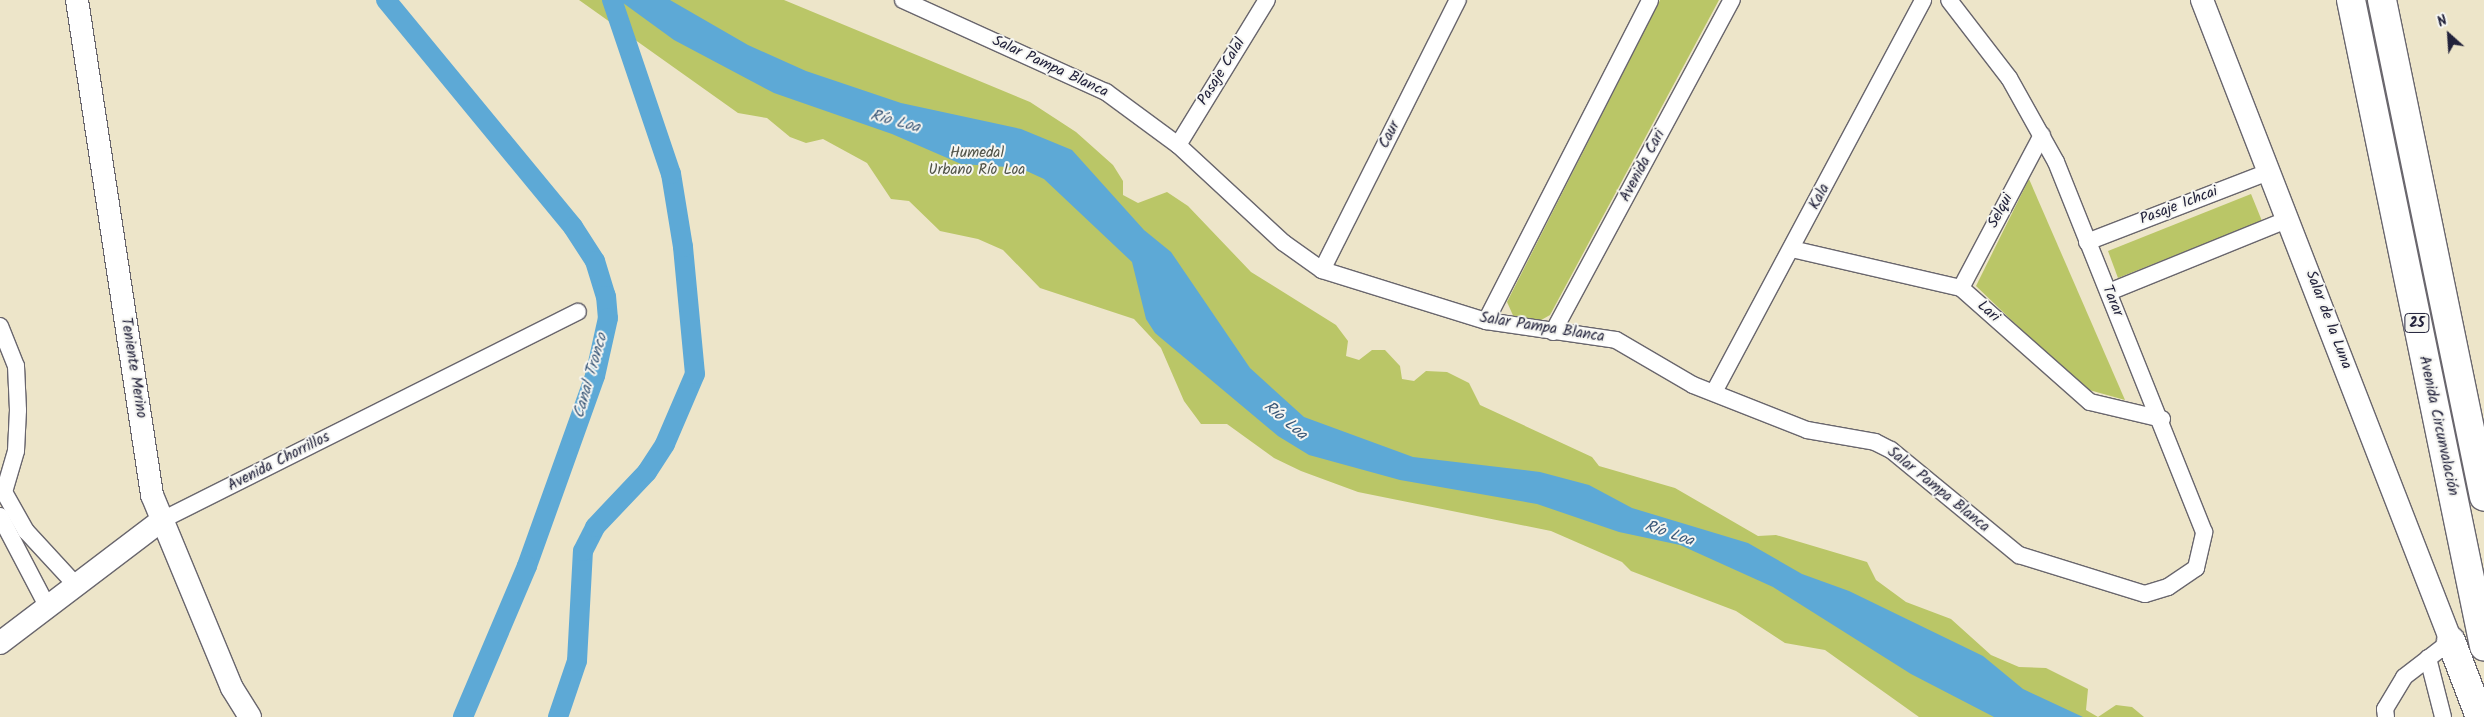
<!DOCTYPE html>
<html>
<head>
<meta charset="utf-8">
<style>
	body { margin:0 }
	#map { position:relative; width:2484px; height:717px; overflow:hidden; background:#ede5c9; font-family:Kalam,sans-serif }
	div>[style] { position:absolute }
	.green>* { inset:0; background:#bac667 }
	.water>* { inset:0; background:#5da9d6 }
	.canal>* { height:20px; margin:-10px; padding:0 10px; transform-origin:10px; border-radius:10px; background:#5da9d6 }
	.roads { filter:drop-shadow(1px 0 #69666d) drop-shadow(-1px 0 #69666d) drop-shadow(0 1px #69666d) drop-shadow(0 -1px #69666d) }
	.street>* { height:16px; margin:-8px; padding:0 8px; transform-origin:8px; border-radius:8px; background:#fff }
	.secondary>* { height:22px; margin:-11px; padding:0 11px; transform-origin:11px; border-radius:11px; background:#fff }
	.highway>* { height:28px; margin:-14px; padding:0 14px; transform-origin:14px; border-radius:14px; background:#fff }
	span { translate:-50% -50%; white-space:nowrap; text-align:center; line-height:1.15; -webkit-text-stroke:4px #f6f6f2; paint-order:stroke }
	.shield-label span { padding:1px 4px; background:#f6f6f2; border:1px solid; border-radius:4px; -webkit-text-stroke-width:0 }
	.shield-label { font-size:14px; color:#22223b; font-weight:700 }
	.street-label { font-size:15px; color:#22223b }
	.park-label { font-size:15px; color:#505348 }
	.water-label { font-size:16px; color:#3a5879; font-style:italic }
	.north { position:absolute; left:2424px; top:10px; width:50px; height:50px; -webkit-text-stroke:4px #f6f6f2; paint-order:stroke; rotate:334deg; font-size:14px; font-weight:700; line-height:20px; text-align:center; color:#22223b }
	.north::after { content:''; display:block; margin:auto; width:18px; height:22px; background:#22223b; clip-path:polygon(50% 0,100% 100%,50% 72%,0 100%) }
</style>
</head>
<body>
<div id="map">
	<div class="green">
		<div style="clip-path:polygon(579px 0,784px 0,1030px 102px,1076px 132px,1113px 165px,1123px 181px,1123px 195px,1138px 203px,1167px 192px,1188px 206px,1251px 272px,1336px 325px,1348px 341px,1346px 356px,1359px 360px,1372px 350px,1385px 350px,1400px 366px,1402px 379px,1414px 381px,1426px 371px,1447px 372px,1469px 383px,1480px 405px,1592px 457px,1599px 466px,1675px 488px,1758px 536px,1776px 535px,1867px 562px,1876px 580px,1906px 602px,1951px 619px,1991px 655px,2019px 667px,2046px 668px,2088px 689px,2086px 710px,2098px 717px,1919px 717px,1825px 650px,1785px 643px,1736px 611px,1631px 571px,1622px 562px,1551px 531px,1358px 492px,1301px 471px,1274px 458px,1227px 424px,1201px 424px,1184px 401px,1161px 348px,1134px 319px,1040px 288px,1003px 250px,978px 239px,940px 231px,909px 201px,891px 199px,867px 163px,823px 139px,806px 143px,790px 137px,767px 118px,738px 113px)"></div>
		<div style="clip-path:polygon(1660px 0,1719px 0,1550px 315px,1536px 323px,1516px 322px,1507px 302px)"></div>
		<div style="clip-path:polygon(2029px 179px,2125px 400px,2082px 388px,1976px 286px)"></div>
		<div style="clip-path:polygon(2251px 194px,2262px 221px,2118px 278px,2108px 251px)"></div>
		<div style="clip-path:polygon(2116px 705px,2132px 707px,2144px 717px,2098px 717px)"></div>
	</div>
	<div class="water">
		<div style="clip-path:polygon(619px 0,670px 0,748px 45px,806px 71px,901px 103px,1021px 129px,1072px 150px,1144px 230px,1171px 252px,1250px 368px,1304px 417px,1413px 457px,1540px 472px,1589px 485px,1632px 508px,1748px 543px,1802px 574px,1849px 591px,1983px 656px,2023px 689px,2083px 717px,1994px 717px,1911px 674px,1773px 587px,1680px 545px,1619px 532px,1537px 504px,1400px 480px,1309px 455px,1278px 436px,1155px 333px,1146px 319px,1132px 262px,1044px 179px,1020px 168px,961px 164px,892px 134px,774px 93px,674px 40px)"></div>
	</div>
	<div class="canal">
		<div style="left:386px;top:0;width:294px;rotate:50.5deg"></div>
		<div style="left:573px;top:227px;width:40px;rotate:57.1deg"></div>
		<div style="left:595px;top:261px;width:37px;rotate:73deg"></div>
		<div style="left:606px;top:296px;width:22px;rotate:85deg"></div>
		<div style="left:608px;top:318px;width:59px;rotate:102.6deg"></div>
		<div style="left:595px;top:376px;width:202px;rotate:109.7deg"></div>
		<div style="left:527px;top:566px;width:164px;rotate:113deg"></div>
		<div style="left:558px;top:717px;width:59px;rotate:-71.3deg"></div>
		<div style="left:577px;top:661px;width:110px;rotate:-86.9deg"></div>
		<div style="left:583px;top:551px;width:27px;rotate:-63deg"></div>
		<div style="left:595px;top:527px;width:76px;rotate:-46.6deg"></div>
		<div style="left:647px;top:472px;width:33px;rotate:-57deg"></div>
		<div style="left:665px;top:444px;width:76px;rotate:-66.8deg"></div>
		<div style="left:695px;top:374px;width:128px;rotate:-95.4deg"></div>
		<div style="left:683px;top:247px;width:74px;rotate:-99.3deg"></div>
		<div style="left:671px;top:174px;width:184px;rotate:-108.7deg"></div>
	</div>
	<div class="roads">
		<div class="street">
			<div style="left:903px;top:0;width:223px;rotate:24.4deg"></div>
			<div style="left:1106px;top:92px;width:89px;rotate:36.4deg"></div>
			<div style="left:1178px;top:145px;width:144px;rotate:42.8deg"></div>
			<div style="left:1284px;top:243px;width:47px;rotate:35.4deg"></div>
			<div style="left:1322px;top:270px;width:172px;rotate:17.3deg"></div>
			<div style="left:1486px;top:321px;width:131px;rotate:8.3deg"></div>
			<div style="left:1616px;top:340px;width:89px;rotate:30.3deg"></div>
			<div style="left:1693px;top:385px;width:123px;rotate:21.5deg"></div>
			<div style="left:1807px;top:430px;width:69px;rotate:10deg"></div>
			<div style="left:1875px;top:442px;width:18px;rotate:27deg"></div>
			<div style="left:1891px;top:450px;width:166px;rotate:39.4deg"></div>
			<div style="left:2019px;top:555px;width:132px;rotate:17.2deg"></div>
			<div style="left:2145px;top:594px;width:24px;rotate:-17deg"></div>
			<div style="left:2168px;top:587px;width:34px;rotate:-34deg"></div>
			<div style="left:2196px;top:568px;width:37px;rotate:-77deg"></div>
			<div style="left:2204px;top:532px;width:399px;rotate:-111.8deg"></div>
			<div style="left:2056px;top:162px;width:96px;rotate:-119.2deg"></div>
			<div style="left:2009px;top:78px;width:98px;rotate:-127.6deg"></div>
			<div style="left:1178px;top:145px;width:170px;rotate:-58.5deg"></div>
			<div style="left:2087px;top:242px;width:197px;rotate:-21.1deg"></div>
			<div style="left:1792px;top:249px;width:173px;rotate:13deg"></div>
			<div style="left:1961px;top:288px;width:172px;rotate:41.5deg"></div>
			<div style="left:2090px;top:402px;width:74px;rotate:13.3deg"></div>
			<div style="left:1322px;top:270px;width:302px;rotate:-63.3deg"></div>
			<div style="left:1961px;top:288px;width:173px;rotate:-62.1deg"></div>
			<div style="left:2109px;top:292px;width:194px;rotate:-22.1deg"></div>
			<div style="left:1486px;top:321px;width:360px;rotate:-62.9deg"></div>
			<div style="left:0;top:326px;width:43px;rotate:68.2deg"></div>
			<div style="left:16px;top:366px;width:44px;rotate:87.4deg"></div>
			<div style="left:18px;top:410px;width:41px;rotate:92.8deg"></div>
			<div style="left:16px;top:451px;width:43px;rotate:106.3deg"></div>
			<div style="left:4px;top:492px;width:45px;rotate:60.6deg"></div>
			<div style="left:26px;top:531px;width:71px;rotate:47.3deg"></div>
			<div style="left:1553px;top:332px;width:377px;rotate:-61.7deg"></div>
			<div style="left:1714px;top:392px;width:444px;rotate:-61.9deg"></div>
			<div style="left:0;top:516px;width:102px;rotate:62.4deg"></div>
			<div style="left:162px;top:520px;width:465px;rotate:-26.6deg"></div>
			<div style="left:2428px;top:658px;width:61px;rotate:75.7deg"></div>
			<div style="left:2386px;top:717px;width:8px;rotate:-97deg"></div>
			<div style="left:2385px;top:709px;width:37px;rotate:-59deg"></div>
			<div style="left:2404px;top:677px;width:59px;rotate:-37.5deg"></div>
		</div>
		<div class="secondary">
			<div style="left:77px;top:0;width:501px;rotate:81.38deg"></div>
			<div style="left:152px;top:495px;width:209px;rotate:67.5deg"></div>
			<div style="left:232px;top:688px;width:34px;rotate:58deg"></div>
			<div style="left:2202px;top:0;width:688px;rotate:68.77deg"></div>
			<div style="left:0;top:643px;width:203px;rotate:-37.2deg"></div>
		</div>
		<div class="highway">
			<div style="left:2351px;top:0;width:660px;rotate:78.37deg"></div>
			<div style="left:2382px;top:0;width:507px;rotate:78.4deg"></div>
			<div style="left:2451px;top:641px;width:81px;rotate:69.1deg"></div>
		</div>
	</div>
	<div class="shield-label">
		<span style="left:2417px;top:323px">25</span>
	</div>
	<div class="street-label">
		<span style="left:1050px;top:67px;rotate:25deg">Salar Pampa Blanca</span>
		<span style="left:1222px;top:72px;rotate:-58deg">Pasaje Calal</span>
		<span style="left:1390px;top:135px;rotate:-63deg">Caur</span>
		<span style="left:1643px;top:166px;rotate:-62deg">Avenida Cari</span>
		<span style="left:1820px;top:197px;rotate:-62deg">Kala</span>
		<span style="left:2179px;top:206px;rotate:-21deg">Pasaje Ichcai</span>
		<span style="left:2001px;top:211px;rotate:-62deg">Selqui</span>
		<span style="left:2112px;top:301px;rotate:67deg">Tarar</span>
		<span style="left:1988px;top:312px;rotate:42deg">Lari</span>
		<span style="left:2328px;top:320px;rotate:69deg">Salar de la Luna</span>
		<span style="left:1542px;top:328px;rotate:9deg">Salar Pampa Blanca</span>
		<span style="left:133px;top:368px;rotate:81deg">Teniente Merino</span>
		<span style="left:2438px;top:426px;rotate:78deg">Avenida Circunvalación</span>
		<span style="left:279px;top:462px;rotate:-27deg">Avenida Chorrillos</span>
		<span style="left:1938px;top:490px;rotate:39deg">Salar Pampa Blanca</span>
	</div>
	<div class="park-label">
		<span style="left:977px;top:162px">Humedal<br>Urbano Río Loa</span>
	</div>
	<div class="water-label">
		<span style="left:895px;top:122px;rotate:15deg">Río Loa</span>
		<span style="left:591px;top:376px;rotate:-74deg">Canal Tronco</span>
		<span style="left:1285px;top:421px;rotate:40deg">Río Loa</span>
		<span style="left:1669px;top:534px;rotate:19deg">Río Loa</span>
	</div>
	<div class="north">N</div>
</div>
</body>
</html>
